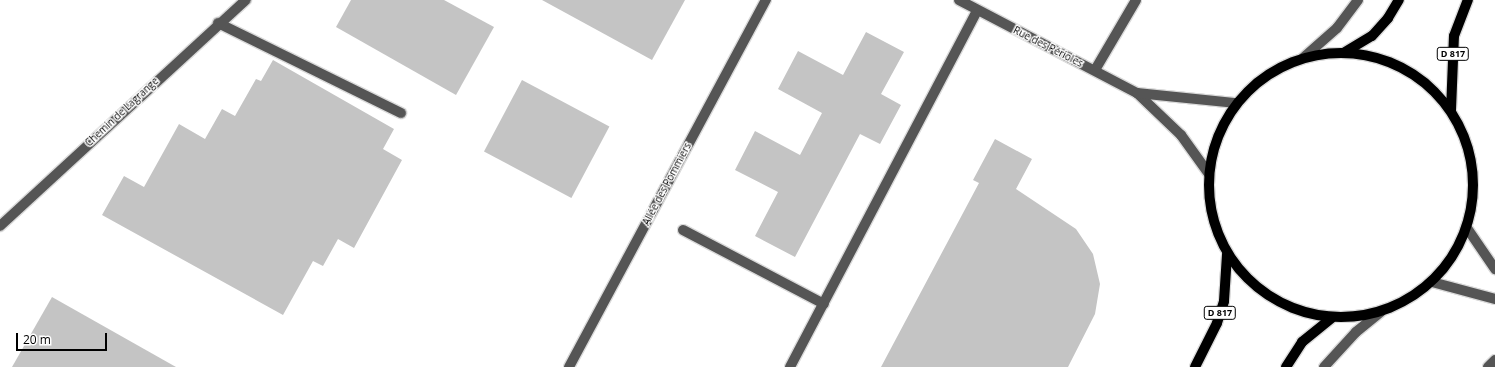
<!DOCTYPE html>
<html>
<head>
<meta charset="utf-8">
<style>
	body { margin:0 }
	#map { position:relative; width:1495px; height:367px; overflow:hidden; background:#fff; font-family:"Open Sans",sans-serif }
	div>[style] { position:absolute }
	.building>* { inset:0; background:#c4c4c4; transform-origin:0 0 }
	.roads { filter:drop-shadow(1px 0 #dbdbdb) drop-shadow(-1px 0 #dbdbdb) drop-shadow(0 1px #dbdbdb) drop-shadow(0 -1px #dbdbdb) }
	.minor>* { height:10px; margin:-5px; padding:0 5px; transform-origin:5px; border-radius:5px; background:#555 }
	.major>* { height:10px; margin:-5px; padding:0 5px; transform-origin:5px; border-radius:5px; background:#000 }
	.major>.ring { margin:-5px; padding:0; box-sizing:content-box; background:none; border:10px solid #000; border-radius:50% }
	span { translate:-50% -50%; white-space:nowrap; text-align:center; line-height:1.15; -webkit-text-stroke:3px #fff; paint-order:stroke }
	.shield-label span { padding:1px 3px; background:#fff; border:1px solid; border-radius:3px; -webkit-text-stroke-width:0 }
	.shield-label { font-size:9px; color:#000; font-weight:700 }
	.street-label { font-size:10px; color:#000 }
	.scale { position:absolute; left:16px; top:333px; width:91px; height:18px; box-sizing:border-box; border:2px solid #000; border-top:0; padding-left:5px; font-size:12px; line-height:14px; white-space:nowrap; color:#000; -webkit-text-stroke:3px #fff; paint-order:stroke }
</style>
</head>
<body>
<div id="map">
	<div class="building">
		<i style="clip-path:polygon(351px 0,444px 0,494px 27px,456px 95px,336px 27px)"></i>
		<i style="clip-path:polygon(542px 0,685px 0,652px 60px)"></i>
		<i style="clip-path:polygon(866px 32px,904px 52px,881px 94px,901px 105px,880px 144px,860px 134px,795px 257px,755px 236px,778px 192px,735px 170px,755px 131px,800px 155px,822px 113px,778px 89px,798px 51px,843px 75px)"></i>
		<i style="clip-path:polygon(273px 60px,394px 129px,383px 149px,402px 160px,354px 248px,338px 239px,323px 266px,313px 261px,283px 315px,102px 215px,124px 176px,144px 187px,179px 124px,205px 139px,222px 109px,235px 116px,256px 79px,261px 81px)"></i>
		<i style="left:522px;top:80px;width:99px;height:81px;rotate:28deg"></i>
		<i style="clip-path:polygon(995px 139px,1032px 159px,1016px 189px,1076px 229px,1093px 254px,1100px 284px,1095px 314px,1068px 367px,881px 367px,979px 183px,973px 180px)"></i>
		<i style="clip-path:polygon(52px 297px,176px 367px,12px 367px)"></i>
	</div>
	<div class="roads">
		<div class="minor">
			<i style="left:959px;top:0;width:201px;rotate:27.6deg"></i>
			<i style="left:1137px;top:93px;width:61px;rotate:43.7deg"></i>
			<i style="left:1181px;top:135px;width:48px;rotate:54.3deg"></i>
			<i style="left:218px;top:23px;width:204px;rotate:26.2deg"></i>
			<i style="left:1303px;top:58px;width:45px;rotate:-41.4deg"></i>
			<i style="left:1337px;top:28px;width:35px;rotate:-53deg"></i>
			<i style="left:1095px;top:70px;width:81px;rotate:-59.6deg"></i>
			<i style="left:1137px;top:93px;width:100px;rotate:5.8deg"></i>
			<i style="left:0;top:226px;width:334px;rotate:-42.6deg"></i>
			<i style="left:1467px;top:228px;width:50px;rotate:55.7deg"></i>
			<i style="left:683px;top:230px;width:159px;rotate:27.7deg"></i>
			<i style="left:1432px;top:282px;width:65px;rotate:15.1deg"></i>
			<i style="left:569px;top:367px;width:417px;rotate:-61.8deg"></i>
			<i style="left:790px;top:367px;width:402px;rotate:-62.3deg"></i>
			<i style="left:1324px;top:367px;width:47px;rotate:-47.6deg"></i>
			<i style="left:1356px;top:332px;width:32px;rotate:-39deg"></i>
			<i style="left:1488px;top:367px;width:10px;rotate:-45deg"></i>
		</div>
		<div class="major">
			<i style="left:1345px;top:52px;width:31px;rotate:-31deg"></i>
			<i style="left:1372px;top:36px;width:24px;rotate:-48deg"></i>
			<i style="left:1388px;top:18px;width:21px;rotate:-59deg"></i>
			<i class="ring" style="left:1209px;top:53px;width:254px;height:254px"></i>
			<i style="left:1451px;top:110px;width:74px;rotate:-87.7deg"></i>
			<i style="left:1454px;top:36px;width:39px;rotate:-69deg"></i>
			<i style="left:1195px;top:367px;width:49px;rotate:-63.4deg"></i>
			<i style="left:1217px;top:323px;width:23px;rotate:-72deg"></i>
			<i style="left:1224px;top:301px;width:47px;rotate:-86.3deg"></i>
			<i style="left:1286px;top:367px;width:30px;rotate:-57deg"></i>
			<i style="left:1302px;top:342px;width:38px;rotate:-39deg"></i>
		</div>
	</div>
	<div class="shield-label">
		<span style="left:1453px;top:54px">D 817</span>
		<span style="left:1220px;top:313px">D 817</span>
	</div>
	<div class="street-label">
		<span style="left:1048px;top:47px;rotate:27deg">Rue des Périoles</span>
		<span style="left:122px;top:112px;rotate:-43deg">Chemin de Lagrange</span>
		<span style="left:667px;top:184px;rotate:-62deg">Allée des Pommiers</span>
	</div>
	<div class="scale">20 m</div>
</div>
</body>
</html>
